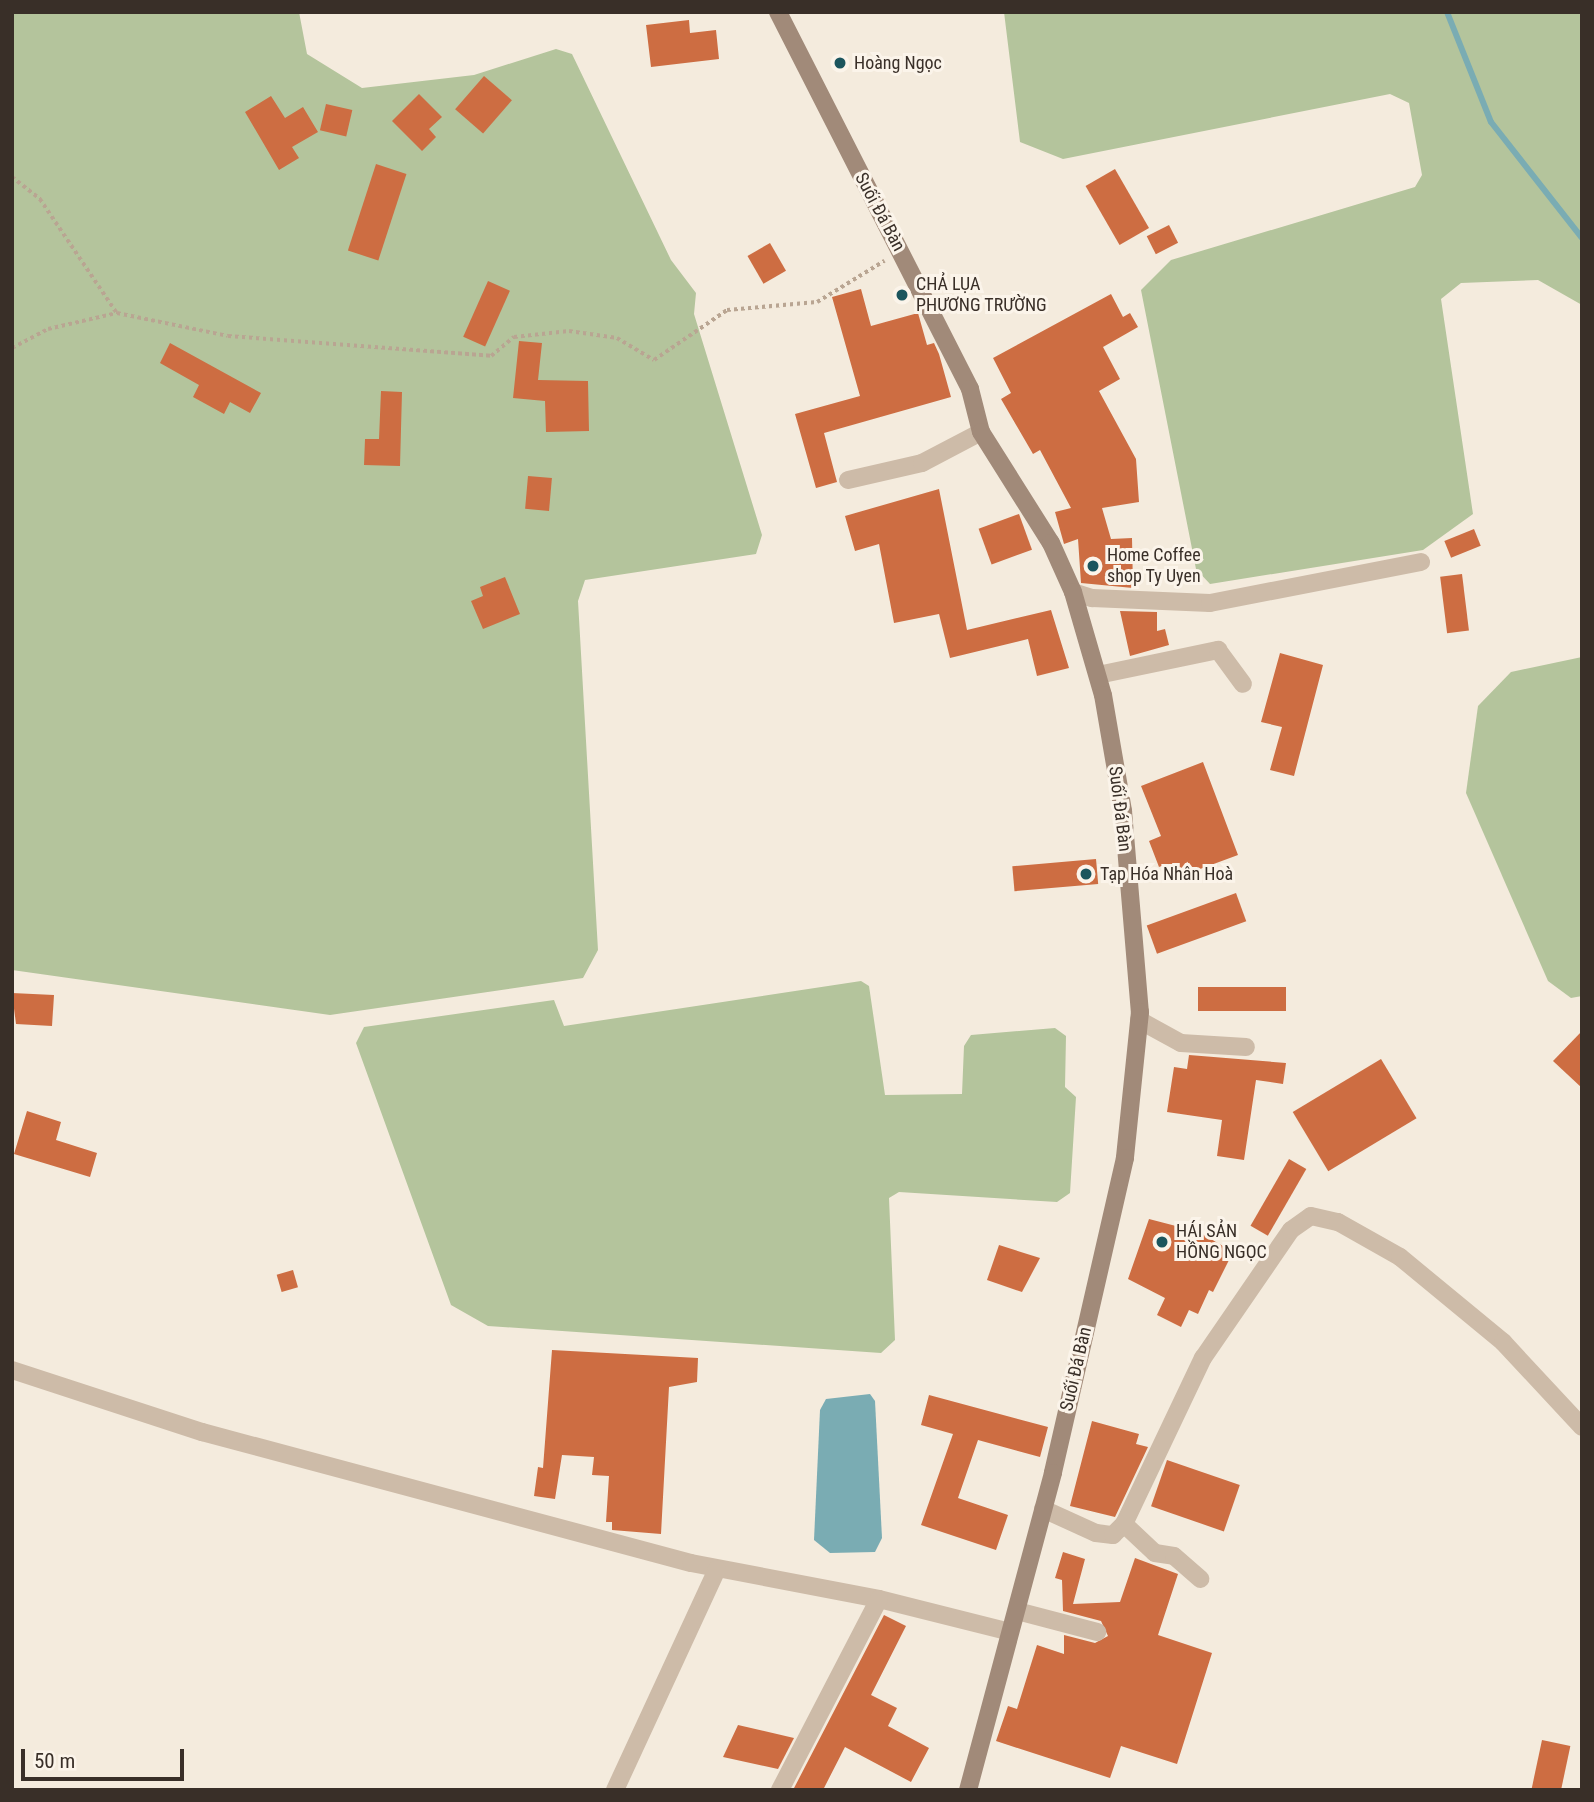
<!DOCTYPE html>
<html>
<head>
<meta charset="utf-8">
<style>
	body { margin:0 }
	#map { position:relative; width:1594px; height:1802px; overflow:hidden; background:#f4ebdd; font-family:"Roboto Condensed",sans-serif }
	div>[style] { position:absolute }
	.green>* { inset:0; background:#b4c49c }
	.water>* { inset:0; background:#7aacb3 }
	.stream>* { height:6px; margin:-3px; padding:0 3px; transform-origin:3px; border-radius:3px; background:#7aacb3 }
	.building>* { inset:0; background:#cd6d42; transform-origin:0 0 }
	.path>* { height:3.5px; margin-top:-1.75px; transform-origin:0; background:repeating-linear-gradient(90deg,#b9a592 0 3.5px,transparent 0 7px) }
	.street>* { height:18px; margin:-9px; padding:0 9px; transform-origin:9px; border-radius:9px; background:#cdbba8 }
	.secondary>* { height:18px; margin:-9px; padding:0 9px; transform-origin:9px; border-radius:9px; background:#a18a79 }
	.dots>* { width:19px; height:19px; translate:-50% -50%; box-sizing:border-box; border:4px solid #fbf4ea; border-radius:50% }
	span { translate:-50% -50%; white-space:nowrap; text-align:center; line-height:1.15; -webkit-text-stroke:6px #fbf4ea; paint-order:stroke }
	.poi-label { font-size:18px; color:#392f28 }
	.left { translate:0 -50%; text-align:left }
	.street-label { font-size:18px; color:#392f28 }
	.frame { position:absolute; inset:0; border:14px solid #392f28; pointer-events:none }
	.scale { position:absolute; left:21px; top:1749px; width:163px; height:32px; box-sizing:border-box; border:4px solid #392f28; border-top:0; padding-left:9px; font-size:21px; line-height:24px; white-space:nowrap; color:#392f28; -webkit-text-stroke:5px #fbf4ea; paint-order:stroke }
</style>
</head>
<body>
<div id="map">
	<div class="green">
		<i style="clip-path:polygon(12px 12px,299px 12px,307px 54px,362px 88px,474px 75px,556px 49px,572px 54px,671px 260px,696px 293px,694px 314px,762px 535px,756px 554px,585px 580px,578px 601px,598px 950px,583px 978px,330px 1015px,12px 970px)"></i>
		<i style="clip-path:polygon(1004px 12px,1582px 12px,1582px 305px,1538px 280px,1461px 283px,1441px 299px,1473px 514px,1423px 550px,1210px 584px,1196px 569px,1141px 290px,1171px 260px,1415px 187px,1422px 175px,1409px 103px,1390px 94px,1063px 159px,1020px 142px)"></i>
		<i style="clip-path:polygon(1582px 657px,1582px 996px,1571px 998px,1548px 981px,1466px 793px,1478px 706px,1511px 672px)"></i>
		<i style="clip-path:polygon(861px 981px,869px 986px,885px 1095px,962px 1094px,964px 1046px,971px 1035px,1055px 1028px,1066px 1036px,1065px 1087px,1076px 1097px,1070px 1193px,1057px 1202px,899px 1192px,889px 1198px,895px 1340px,881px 1353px,488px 1326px,451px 1305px,356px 1043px,364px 1027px,554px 1000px,564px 1026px)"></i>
	</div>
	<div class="water">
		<i style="clip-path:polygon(870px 1394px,875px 1401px,882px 1538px,875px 1552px,830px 1553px,814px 1540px,820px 1410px,826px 1399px)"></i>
	</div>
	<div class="stream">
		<i style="left:1447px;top:12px;width:118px;rotate:68.2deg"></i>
		<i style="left:1491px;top:122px;width:147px;rotate:51.9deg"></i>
	</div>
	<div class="building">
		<i style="clip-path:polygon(689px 20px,690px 33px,716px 30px,719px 59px,651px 67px,646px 25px)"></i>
		<i style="left:484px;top:76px;width:37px;height:44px;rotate:41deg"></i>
		<i style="clip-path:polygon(419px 94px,442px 117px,429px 129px,436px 137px,422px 151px,392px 121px)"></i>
		<i style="clip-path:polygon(271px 96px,285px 118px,303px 107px,318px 132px,292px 147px,299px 158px,279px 170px,245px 112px)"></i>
		<i style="left:326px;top:104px;width:27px;height:27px;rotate:13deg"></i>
		<i style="left:376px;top:164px;width:32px;height:91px;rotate:18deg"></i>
		<i style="left:1115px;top:169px;width:68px;height:34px;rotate:60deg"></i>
		<i style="left:1169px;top:225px;width:20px;height:25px;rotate:63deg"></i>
		<i style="left:770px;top:243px;width:32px;height:26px;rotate:60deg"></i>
		<i style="left:488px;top:281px;width:24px;height:61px;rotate:24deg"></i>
		<i style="clip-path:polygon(861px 289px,871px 326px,918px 313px,927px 345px,934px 343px,939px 354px,951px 397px,824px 433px,837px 482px,816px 488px,795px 414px,860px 396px,832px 297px)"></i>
		<i style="clip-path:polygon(1111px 294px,1123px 317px,1130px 313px,1138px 327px,1103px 347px,1120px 379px,1099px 391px,1136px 459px,1139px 502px,1102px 508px,1111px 539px,1132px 538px,1133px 588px,1081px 583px,1078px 539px,1064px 544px,1055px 512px,1071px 508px,1040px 450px,1033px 454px,1001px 399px,1011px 393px,993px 358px)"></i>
		<i style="clip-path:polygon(519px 341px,542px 343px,538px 380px,588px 381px,589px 431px,546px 432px,545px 401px,513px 398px)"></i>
		<i style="clip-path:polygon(170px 343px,261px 393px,250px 413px,230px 402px,224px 414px,193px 397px,199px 385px,160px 363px)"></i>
		<i style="clip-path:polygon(381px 391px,402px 392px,400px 466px,364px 465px,365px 439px,379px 439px)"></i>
		<i style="left:528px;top:476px;width:24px;height:33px;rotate:5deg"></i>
		<i style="clip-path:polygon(939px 489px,967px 630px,1051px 610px,1069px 668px,1037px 676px,1028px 639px,950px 658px,939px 614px,894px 623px,879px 544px,855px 551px,845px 516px)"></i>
		<i style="left:1019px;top:514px;width:38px;height:43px;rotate:70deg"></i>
		<i style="left:1474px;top:529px;width:18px;height:32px;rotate:68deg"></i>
		<i style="left:1462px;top:574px;width:57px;height:22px;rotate:83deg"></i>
		<i style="clip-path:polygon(505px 577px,520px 614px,483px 629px,471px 601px,483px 596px,480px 587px)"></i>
		<i style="clip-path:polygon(1120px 611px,1157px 612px,1157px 631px,1165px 629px,1169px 645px,1130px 656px)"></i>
		<i style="clip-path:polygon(1280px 653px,1323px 665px,1294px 776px,1270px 770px,1282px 727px,1261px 722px)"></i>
		<i style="clip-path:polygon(1203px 762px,1238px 855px,1173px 879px,1167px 864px,1159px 867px,1149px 841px,1161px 836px,1141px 786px)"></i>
		<i style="left:1096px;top:859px;width:25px;height:84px;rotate:85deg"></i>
		<i style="left:1236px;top:893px;width:30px;height:95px;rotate:70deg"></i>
		<i style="left:1286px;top:987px;width:24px;height:88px;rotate:90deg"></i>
		<i style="clip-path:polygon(12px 993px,54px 995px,52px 1026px,16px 1024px)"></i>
		<i style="clip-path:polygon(1582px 1031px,1582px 1088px,1553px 1061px)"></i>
		<i style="clip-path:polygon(1189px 1055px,1286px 1063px,1283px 1084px,1256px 1080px,1244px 1160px,1217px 1156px,1222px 1120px,1167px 1112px,1174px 1067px,1187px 1069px)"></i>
		<i style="left:1381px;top:1059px;width:69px;height:103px;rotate:59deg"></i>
		<i style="clip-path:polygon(27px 1111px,61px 1122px,56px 1140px,97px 1153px,90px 1177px,14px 1154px)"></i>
		<i style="left:1289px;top:1159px;width:20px;height:77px;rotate:30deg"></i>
		<i style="clip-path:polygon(1149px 1219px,1199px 1232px,1233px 1252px,1213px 1292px,1209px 1290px,1198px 1314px,1189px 1310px,1181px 1327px,1157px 1315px,1165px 1298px,1128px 1279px)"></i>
		<i style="clip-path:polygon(999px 1245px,1040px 1258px,1022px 1292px,987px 1280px)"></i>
		<i style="left:293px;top:1270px;width:18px;height:17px;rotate:74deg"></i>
		<i style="clip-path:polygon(552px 1350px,698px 1358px,697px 1382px,669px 1387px,661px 1534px,612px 1530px,612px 1522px,606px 1522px,609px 1476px,592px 1475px,594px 1457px,562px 1455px,555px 1499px,534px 1496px,538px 1467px,543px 1468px)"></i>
		<i style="clip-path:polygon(929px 1395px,1048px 1427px,1040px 1457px,978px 1440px,958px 1498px,1008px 1515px,996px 1550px,921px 1525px,953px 1434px,921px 1425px)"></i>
		<i style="clip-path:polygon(1092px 1421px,1139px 1434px,1136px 1444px,1148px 1447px,1115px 1517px,1070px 1506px)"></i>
		<i style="left:1167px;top:1460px;width:77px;height:49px;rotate:19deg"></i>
		<i style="clip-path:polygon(1063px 1552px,1085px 1559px,1073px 1604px,1120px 1602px,1135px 1558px,1178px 1574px,1158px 1635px,1212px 1653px,1177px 1764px,1121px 1746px,1110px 1778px,996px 1741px,1008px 1706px,1017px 1709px,1037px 1645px,1064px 1654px,1064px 1635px,1095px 1643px,1108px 1636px,1101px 1621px,1063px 1611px,1062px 1580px,1055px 1578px)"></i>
		<i style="clip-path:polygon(884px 1615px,906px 1626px,871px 1695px,897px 1708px,888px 1726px,929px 1748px,911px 1782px,845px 1747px,823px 1790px,793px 1790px)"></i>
		<i style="clip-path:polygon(738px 1725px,794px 1738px,778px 1769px,723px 1757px)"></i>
		<i style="left:1542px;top:1740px;width:29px;height:51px;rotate:12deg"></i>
	</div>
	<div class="path">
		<i style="left:12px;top:177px;width:36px;rotate:38deg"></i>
		<i style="left:40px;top:199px;width:138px;rotate:56deg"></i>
		<i style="left:12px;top:348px;width:41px;rotate:-27.8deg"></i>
		<i style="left:48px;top:329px;width:71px;rotate:-13.1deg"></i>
		<i style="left:117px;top:313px;width:113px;rotate:11.7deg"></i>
		<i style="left:228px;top:336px;width:264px;rotate:4.3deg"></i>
		<i style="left:491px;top:356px;width:30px;rotate:-40deg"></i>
		<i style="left:514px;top:337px;width:55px;rotate:-6.2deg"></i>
		<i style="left:569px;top:331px;width:49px;rotate:8.3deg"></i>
		<i style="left:617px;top:338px;width:43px;rotate:30.7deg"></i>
		<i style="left:654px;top:360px;width:88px;rotate:-34.4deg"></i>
		<i style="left:727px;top:310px;width:90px;rotate:-5.1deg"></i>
		<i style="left:817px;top:302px;width:79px;rotate:-31.5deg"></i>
	</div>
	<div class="street">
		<i style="left:848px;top:480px;width:76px;rotate:-12.9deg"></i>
		<i style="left:922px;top:463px;width:67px;rotate:-27.7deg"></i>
		<i style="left:1073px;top:592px;width:20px;rotate:18deg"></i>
		<i style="left:1092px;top:598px;width:118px;rotate:2.4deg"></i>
		<i style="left:1210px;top:603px;width:215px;rotate:-11deg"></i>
		<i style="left:1098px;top:675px;width:123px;rotate:-11.8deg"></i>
		<i style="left:1218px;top:650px;width:42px;rotate:53.7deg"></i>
		<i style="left:1139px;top:1020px;width:48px;rotate:28.7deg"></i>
		<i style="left:1181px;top:1043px;width:65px;rotate:3.5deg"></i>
		<i style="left:12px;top:1370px;width:200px;rotate:18.1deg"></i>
		<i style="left:202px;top:1432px;width:506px;rotate:15deg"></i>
		<i style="left:691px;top:1563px;width:191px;rotate:10.8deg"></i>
		<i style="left:879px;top:1599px;width:135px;rotate:14.1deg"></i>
		<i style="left:1043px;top:1509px;width:58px;rotate:24.4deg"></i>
		<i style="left:1096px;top:1533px;width:17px;rotate:7deg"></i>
		<i style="left:1113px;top:1535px;width:16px;rotate:-45deg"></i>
		<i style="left:1124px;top:1524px;width:184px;rotate:-64.6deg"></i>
		<i style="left:1203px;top:1358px;width:155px;rotate:-55.5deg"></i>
		<i style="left:1291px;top:1230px;width:24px;rotate:-35deg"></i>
		<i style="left:1311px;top:1216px;width:28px;rotate:13deg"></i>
		<i style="left:1338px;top:1222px;width:71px;rotate:29.4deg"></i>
		<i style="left:1400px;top:1257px;width:134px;rotate:39.5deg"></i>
		<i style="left:1503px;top:1342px;width:116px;rotate:47.1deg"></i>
		<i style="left:1124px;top:1524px;width:42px;rotate:43.1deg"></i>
		<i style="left:1155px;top:1553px;width:19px;rotate:9deg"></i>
		<i style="left:1174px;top:1556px;width:35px;rotate:41deg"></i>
		<i style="left:1017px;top:1611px;width:83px;rotate:14.7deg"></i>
		<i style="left:615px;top:1790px;width:243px;rotate:-65.2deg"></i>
		<i style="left:780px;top:1790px;width:215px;rotate:-62.6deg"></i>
	</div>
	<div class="secondary">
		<i style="left:778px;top:12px;width:423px;rotate:63deg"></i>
		<i style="left:970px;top:389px;width:44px;rotate:75.7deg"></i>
		<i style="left:981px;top:432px;width:131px;rotate:57.8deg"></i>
		<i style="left:1051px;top:543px;width:54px;rotate:65.8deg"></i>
		<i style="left:1073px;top:592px;width:107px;rotate:73.8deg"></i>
		<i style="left:1103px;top:695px;width:118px;rotate:80.2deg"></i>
		<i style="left:1123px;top:811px;width:202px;rotate:85.2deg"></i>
		<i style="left:1140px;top:1012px;width:147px;rotate:95.9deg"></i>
		<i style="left:1125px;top:1158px;width:323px;rotate:102.9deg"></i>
		<i style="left:1053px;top:1473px;width:328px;rotate:105deg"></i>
	</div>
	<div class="dots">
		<i style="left:840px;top:63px;background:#1b555d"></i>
		<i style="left:902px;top:295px;background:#1b555d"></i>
		<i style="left:1093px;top:566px;background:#1b555d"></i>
		<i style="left:1086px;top:874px;background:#1b555d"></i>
		<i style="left:1162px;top:1242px;background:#1b555d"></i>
	</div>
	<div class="poi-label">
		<span class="left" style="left:854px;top:63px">Hoàng Ngọc</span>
		<span class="left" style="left:916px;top:295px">CHẢ LỤA<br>PHƯƠNG TRƯỜNG</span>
		<span class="left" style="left:1107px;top:566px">Home Coffee<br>shop Ty Uyen</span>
		<span class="left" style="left:1100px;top:874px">Tạp Hóa Nhân Hoà</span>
		<span class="left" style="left:1176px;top:1242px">HÁI SẢN<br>HỒNG NGỌC</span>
	</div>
	<div class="street-label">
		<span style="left:880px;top:212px;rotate:62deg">Suối Đá Bàn</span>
		<span style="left:1120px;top:809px;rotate:83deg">Suối Đá Bàn</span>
		<span style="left:1076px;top:1369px;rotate:-77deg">Suối Đá Bàn</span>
	</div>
	<div class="frame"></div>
	<div class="scale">50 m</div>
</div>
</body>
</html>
